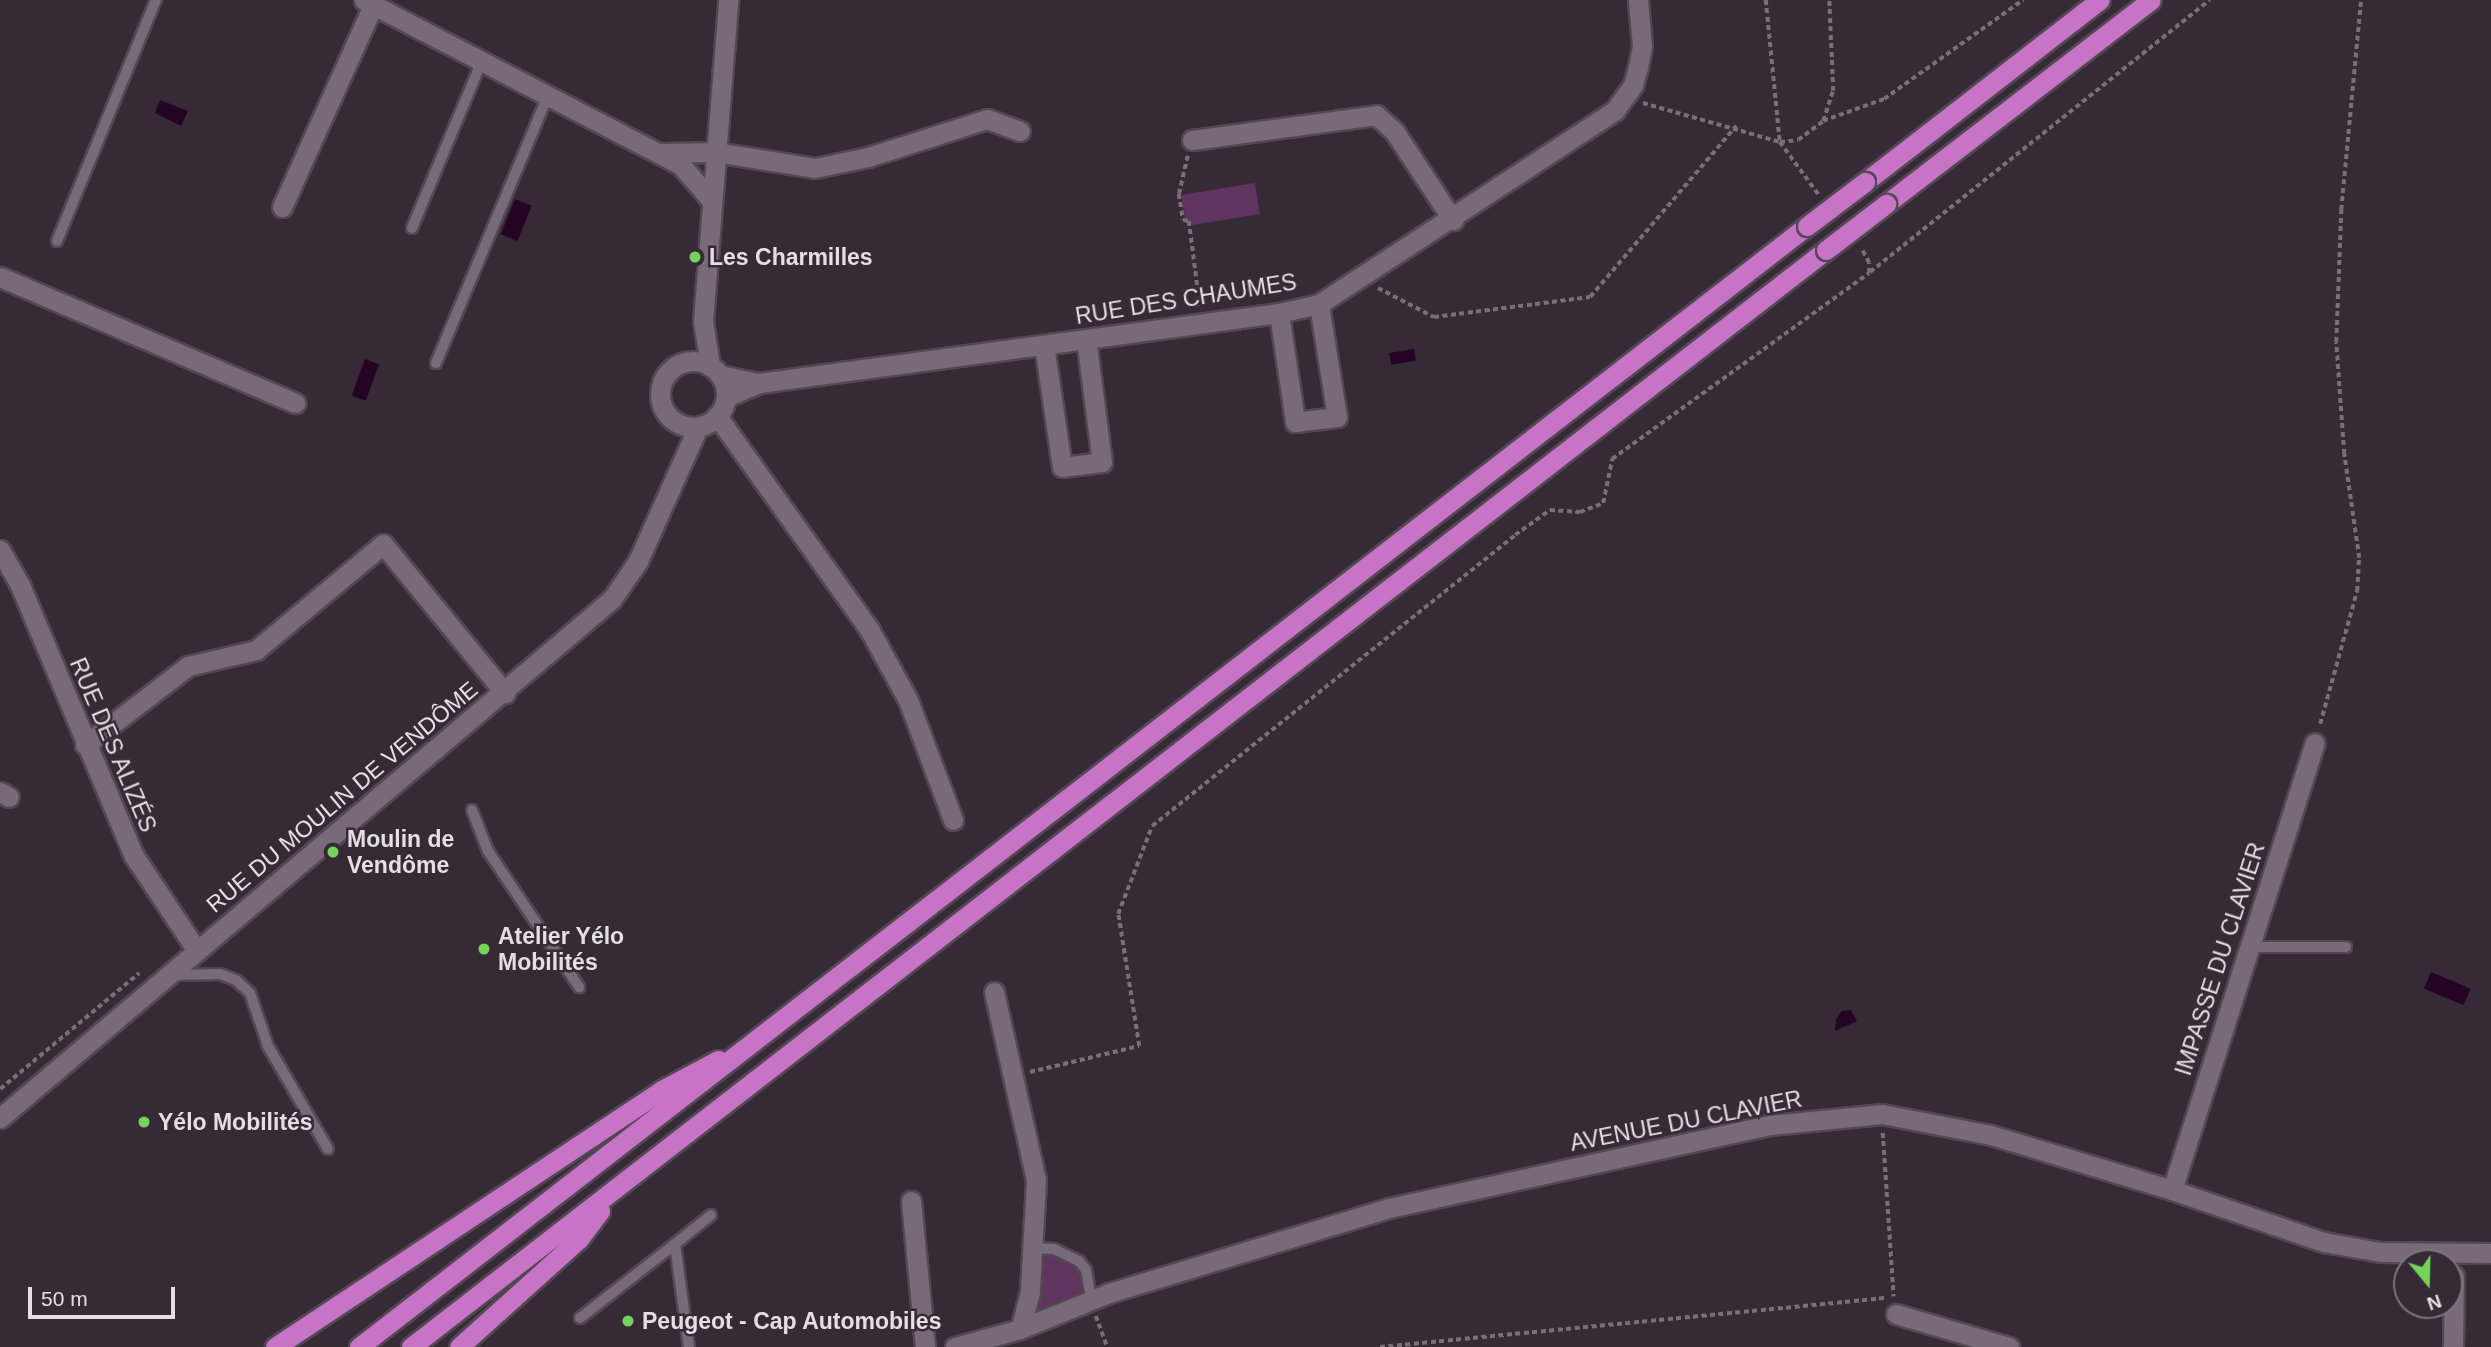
<!DOCTYPE html>
<html>
<head>
<meta charset="utf-8">
<style>
	body { margin:0 }
	#map { position:relative; width:2491px; height:1347px; overflow:hidden; background:#372a37; font-family:Helvetica,sans-serif }
	div>[style] { position:absolute }
	.green>* { inset:0; background:#5f345e }
	.water>* { inset:0; background:#240324; transform-origin:0 0 }
	.path>* { height:3.5px; margin-top:-1.75px; transform-origin:0; background:repeating-linear-gradient(90deg,#7a6e79 0 5px,transparent 0 8.5px) }
	.roads { filter:drop-shadow(2px 0 #524852) drop-shadow(-2px 0 #524852) drop-shadow(0 2px #524852) drop-shadow(0 -2px #524852) }
	.service>* { height:10px; margin:-5px; padding:0 5px; transform-origin:5px; border-radius:5px; background:#786a78 }
	.minor>* { height:19px; margin:-9.5px; padding:0 9.5px; transform-origin:9.5px; border-radius:9.5px; background:#786a78 }
	.tertiary>* { height:19px; margin:-9.5px; padding:0 9.5px; transform-origin:9.5px; border-radius:9.5px; background:#786a78 }
	.tertiary>.ring { margin:-9.5px; padding:0; box-sizing:content-box; background:none; border:19px solid #786a78; border-radius:50% }
	.trunk>* { height:19px; margin:-9.5px; padding:0 9.5px; transform-origin:9.5px; border-radius:9.5px; background:#c874c6 }
	.bridges { filter:drop-shadow(2px 0 #524852) drop-shadow(-2px 0 #524852) drop-shadow(0 2px #524852) drop-shadow(0 -2px #524852) }
	.trunk-bridge>* { height:19px; margin:-9.5px; padding:0 9.5px; transform-origin:9.5px; border-radius:9.5px; background:#c874c6 }
	.dots>* { width:19px; height:19px; translate:-50% -50%; box-sizing:border-box; border:4px solid #372a37; border-radius:50% }
	span { translate:-50% -50%; white-space:nowrap; text-align:center; line-height:1.15; -webkit-text-stroke:5px #372a37; paint-order:stroke }
	.poi-label { font-size:23px; color:#e6dde5; font-weight:700 }
	.left { translate:0 -50%; text-align:left }
	.street-label { font-size:23px; color:#e6dde5 }
	.north { position:absolute; left:2393px; top:1249px; width:70px; height:70px; box-sizing:border-box; background:#372a37; border:2px solid #7d727d; border-radius:50%; rotate:161deg; font-size:19px; font-weight:700; line-height:28px; text-align:center; color:#e6dde5 }
	.north::after { content:''; display:block; margin:auto; width:24px; height:32px; background:#75d25b; clip-path:polygon(50% 0,100% 100%,50% 72%,0 100%) }
	.scale { position:absolute; left:28px; top:1287px; width:147px; height:32px; box-sizing:border-box; border:4px solid #e6dde5; border-top:0; padding-left:9px; font-size:21px; line-height:24px; white-space:nowrap; color:#e6dde5; -webkit-text-stroke:5px #372a37; paint-order:stroke }
</style>
</head>
<body>
<div id="map">
	<div class="green">
		<i style="clip-path:polygon(1255px 183px,1260px 214px,1192px 225px,1185px 218px,1181px 195px)"></i>
		<i style="clip-path:polygon(1033px 1248px,1079px 1261px,1091px 1299px,1020px 1329px)"></i>
	</div>
	<div class="water">
		<i style="clip-path:polygon(160px 100px,188px 111px,181px 126px,155px 113px)"></i>
		<i style="left:515px;top:199px;width:18px;height:38px;rotate:22deg"></i>
		<i style="left:1414px;top:349px;width:12px;height:25px;rotate:81deg"></i>
		<i style="left:365px;top:359px;width:15px;height:39px;rotate:20deg"></i>
		<i style="left:2431px;top:972px;width:43px;height:18px;rotate:23deg"></i>
		<i style="clip-path:polygon(1851px 1010px,1857px 1021px,1835px 1031px,1836px 1019px,1842px 1011px)"></i>
	</div>
	<div class="path">
		<i style="left:1766px;top:0;width:143px;rotate:84.4deg"></i>
		<i style="left:1780px;top:142px;width:18px;rotate:-6deg"></i>
		<i style="left:1798px;top:140px;width:31px;rotate:-37deg"></i>
		<i style="left:1823px;top:121px;width:32px;rotate:-72deg"></i>
		<i style="left:1833px;top:91px;width:91px;rotate:-92.5deg"></i>
		<i style="left:1643px;top:103px;width:142px;rotate:15.9deg"></i>
		<i style="left:1780px;top:142px;width:66px;rotate:53.7deg"></i>
		<i style="left:1823px;top:121px;width:65px;rotate:-19.8deg"></i>
		<i style="left:1884px;top:99px;width:171px;rotate:-35.5deg"></i>
		<i style="left:1188px;top:156px;width:39px;rotate:103deg"></i>
		<i style="left:1179px;top:194px;width:26px;rotate:81deg"></i>
		<i style="left:1183px;top:220px;width:6px;rotate:9deg"></i>
		<i style="left:1189px;top:221px;width:86px;rotate:82.6deg"></i>
		<i style="left:1870px;top:272px;width:435px;rotate:-38.7deg"></i>
		<i style="left:1378px;top:288px;width:63px;rotate:27.4deg"></i>
		<i style="left:1434px;top:317px;width:157px;rotate:-7.3deg"></i>
		<i style="left:1590px;top:297px;width:225px;rotate:-49.5deg"></i>
		<i style="left:2320px;top:724px;width:138px;rotate:-74.5deg"></i>
		<i style="left:2357px;top:591px;width:33px;rotate:-87deg"></i>
		<i style="left:2359px;top:558px;width:105px;rotate:-98.2deg"></i>
		<i style="left:2344px;top:454px;width:112px;rotate:-94.1deg"></i>
		<i style="left:2336px;top:342px;width:132px;rotate:-87.8deg"></i>
		<i style="left:2341px;top:210px;width:211px;rotate:-84.6deg"></i>
		<i style="left:1030px;top:1072px;width:112px;rotate:-13.4deg"></i>
		<i style="left:1139px;top:1046px;width:134px;rotate:-99deg"></i>
		<i style="left:1118px;top:914px;width:94px;rotate:-68.9deg"></i>
		<i style="left:1152px;top:826px;width:465px;rotate:-38.7deg"></i>
		<i style="left:1515px;top:535px;width:43px;rotate:-35.5deg"></i>
		<i style="left:1550px;top:510px;width:30px;rotate:4deg"></i>
		<i style="left:1580px;top:512px;width:25px;rotate:-21deg"></i>
		<i style="left:1603px;top:503px;width:45px;rotate:-78.4deg"></i>
		<i style="left:1612px;top:459px;width:317px;rotate:-35.9deg"></i>
		<i style="left:1869px;top:273px;width:10px;rotate:-90deg"></i>
		<i style="left:1869px;top:263px;width:17px;rotate:-118deg"></i>
		<i style="left:0;top:1089px;width:181px;rotate:-39.8deg"></i>
		<i style="left:1883px;top:1133px;width:164px;rotate:86.2deg"></i>
		<i style="left:1096px;top:1316px;width:33px;rotate:70deg"></i>
		<i style="left:1380px;top:1347px;width:507px;rotate:-5.54deg"></i>
	</div>
	<div class="roads">
		<div class="service">
			<i style="left:412px;top:228px;width:179px;rotate:-67.3deg"></i>
			<i style="left:57px;top:241px;width:261px;rotate:-67.7deg"></i>
			<i style="left:436px;top:363px;width:288px;rotate:-67.3deg"></i>
			<i style="left:472px;top:810px;width:44px;rotate:68.7deg"></i>
			<i style="left:488px;top:851px;width:164px;rotate:56.2deg"></i>
			<i style="left:2250px;top:947px;width:96px"></i>
			<i style="left:172px;top:975px;width:48px;rotate:-1.2deg"></i>
			<i style="left:220px;top:974px;width:17px;rotate:21deg"></i>
			<i style="left:236px;top:980px;width:19px;rotate:43deg"></i>
			<i style="left:250px;top:993px;width:56px;rotate:71.2deg"></i>
			<i style="left:268px;top:1046px;width:119px;rotate:59.8deg"></i>
			<i style="left:675px;top:1244px;width:46px;rotate:-38.9deg"></i>
			<i style="left:1033px;top:1248px;width:21px;rotate:3deg"></i>
			<i style="left:1054px;top:1249px;width:28px;rotate:26deg"></i>
			<i style="left:1079px;top:1261px;width:11px;rotate:52deg"></i>
			<i style="left:1086px;top:1270px;width:29px;rotate:80deg"></i>
			<i style="left:580px;top:1318px;width:120px;rotate:-37.9deg"></i>
			<i style="left:675px;top:1244px;width:104px;rotate:82.3deg"></i>
		</div>
		<div class="minor">
			<i style="left:1192px;top:140px;width:186px;rotate:-7.7deg"></i>
			<i style="left:1376px;top:115px;width:24px;rotate:42deg"></i>
			<i style="left:1394px;top:131px;width:107px;rotate:56.5deg"></i>
			<i style="left:715px;top:152px;width:101px;rotate:9.1deg"></i>
			<i style="left:815px;top:168px;width:54px;rotate:-11.7deg"></i>
			<i style="left:868px;top:157px;width:125px;rotate:-17.7deg"></i>
			<i style="left:987px;top:119px;width:35px;rotate:20deg"></i>
			<i style="left:282px;top:207px;width:222px;rotate:-65.7deg"></i>
			<i style="left:0;top:277px;width:321px;rotate:23.1deg"></i>
			<i style="left:1279px;top:313px;width:110px;rotate:81.6deg"></i>
			<i style="left:1295px;top:422px;width:42px;rotate:-6.8deg"></i>
			<i style="left:1337px;top:417px;width:114px;rotate:-99.1deg"></i>
			<i style="left:1044px;top:345px;width:123px;rotate:81.6deg"></i>
			<i style="left:1062px;top:467px;width:40px;rotate:-7.1deg"></i>
			<i style="left:1102px;top:462px;width:124px;rotate:-97.4deg"></i>
			<i style="left:720px;top:375px;width:40px;rotate:12deg"></i>
			<i style="left:726px;top:397px;width:36px;rotate:-23deg"></i>
			<i style="left:759px;top:383px;width:525px;rotate:-7.67deg"></i>
			<i style="left:1279px;top:313px;width:41px;rotate:-12.7deg"></i>
			<i style="left:1319px;top:304px;width:354px;rotate:-33.2deg"></i>
			<i style="left:1615px;top:110px;width:31px;rotate:-54deg"></i>
			<i style="left:1633px;top:85px;width:19px;rotate:-74deg"></i>
			<i style="left:1638px;top:67px;width:21px;rotate:-79deg"></i>
			<i style="left:1642px;top:46px;width:46px;rotate:-95deg"></i>
			<i style="left:717px;top:416px;width:262px;rotate:54.5deg"></i>
			<i style="left:869px;top:629px;width:81px;rotate:61.2deg"></i>
			<i style="left:908px;top:700px;width:128px;rotate:69.4deg"></i>
			<i style="left:0;top:550px;width:40px;rotate:60.3deg"></i>
			<i style="left:20px;top:585px;width:294px;rotate:67.2deg"></i>
			<i style="left:134px;top:856px;width:114px;rotate:56.4deg"></i>
			<i style="left:85px;top:745px;width:130px;rotate:-37.5deg"></i>
			<i style="left:188px;top:666px;width:70px;rotate:-13.2deg"></i>
			<i style="left:256px;top:650px;width:165px;rotate:-39.8deg"></i>
			<i style="left:383px;top:544px;width:193px;rotate:50.7deg"></i>
			<i style="left:0;top:792px;width:10px;rotate:29deg"></i>
			<i style="left:994px;top:992px;width:193px;rotate:77.4deg"></i>
			<i style="left:1036px;top:1180px;width:112px;rotate:93.1deg"></i>
			<i style="left:1030px;top:1292px;width:38px;rotate:105deg"></i>
			<i style="left:2172px;top:1190px;width:469px;rotate:-72.3deg"></i>
			<i style="left:911px;top:1201px;width:147px;rotate:84.5deg"></i>
			<i style="left:1896px;top:1314px;width:118px;rotate:16.3deg"></i>
			<i style="left:2453px;top:1347px;width:71px;rotate:-89.2deg"></i>
		</div>
		<div class="tertiary">
			<i style="left:364px;top:0;width:357px;rotate:27.5deg"></i>
			<i style="left:681px;top:165px;width:46px;rotate:49.4deg"></i>
			<i style="left:663px;top:153px;width:52px;rotate:-1.1deg"></i>
			<i class="ring" style="left:660px;top:361px;width:47px;height:47px"></i>
			<i style="left:710px;top:366px;width:46px;rotate:-98.8deg"></i>
			<i style="left:703px;top:321px;width:322px;rotate:-85.5deg"></i>
			<i style="left:0;top:1118px;width:802px;rotate:-40.3deg"></i>
			<i style="left:612px;top:599px;width:46px;rotate:-55.6deg"></i>
			<i style="left:638px;top:561px;width:147px;rotate:-65.9deg"></i>
			<i style="left:955px;top:1347px;width:67px;rotate:-15.5deg"></i>
			<i style="left:1020px;top:1329px;width:96px;rotate:-22deg"></i>
			<i style="left:1109px;top:1293px;width:293px;rotate:-16.9deg"></i>
			<i style="left:1389px;top:1208px;width:390px;rotate:-12.3deg"></i>
			<i style="left:1770px;top:1125px;width:113px;rotate:-5.6deg"></i>
			<i style="left:1882px;top:1114px;width:111px;rotate:10.9deg"></i>
			<i style="left:1991px;top:1135px;width:189px;rotate:16.9deg"></i>
			<i style="left:2172px;top:1190px;width:161px;rotate:18.9deg"></i>
			<i style="left:2324px;top:1242px;width:57px;rotate:10.1deg"></i>
			<i style="left:2380px;top:1252px;width:111px;rotate:0.5deg"></i>
		</div>
		<div class="trunk">
			<i style="left:1865px;top:182px;width:297px;rotate:-37.8deg"></i>
			<i style="left:1886px;top:204px;width:334px;rotate:-37.6deg"></i>
			<i style="left:275px;top:1347px;width:462px;rotate:-33.6deg"></i>
			<i style="left:660px;top:1091px;width:66px;rotate:-28.1deg"></i>
			<i style="left:359px;top:1347px;width:1831px;rotate:-37.75deg"></i>
			<i style="left:411px;top:1347px;width:1790px;rotate:-37.79deg"></i>
			<i style="left:459px;top:1347px;width:161px;rotate:-42deg"></i>
			<i style="left:579px;top:1239px;width:35px;rotate:-53deg"></i>
		</div>
	</div>
	<div class="bridges">
		<div class="trunk-bridge">
			<i style="left:1807px;top:226px;width:73px;rotate:-37.2deg"></i>
			<i style="left:1826px;top:250px;width:76px;rotate:-37.5deg"></i>
		</div>
	</div>
	<div class="dots">
		<i style="left:695px;top:257px;background:#75d25b"></i>
		<i style="left:333px;top:852px;background:#75d25b"></i>
		<i style="left:484px;top:949px;background:#75d25b"></i>
		<i style="left:144px;top:1122px;background:#75d25b"></i>
		<i style="left:628px;top:1321px;background:#75d25b"></i>
	</div>
	<div class="poi-label">
		<span class="left" style="left:709px;top:257px">Les Charmilles</span>
		<span class="left" style="left:347px;top:852px">Moulin de<br>Vendôme</span>
		<span class="left" style="left:498px;top:949px">Atelier Yélo<br>Mobilités</span>
		<span class="left" style="left:158px;top:1122px">Yélo Mobilités</span>
		<span class="left" style="left:642px;top:1321px">Peugeot - Cap Automobiles</span>
	</div>
	<div class="street-label">
		<span style="left:1186px;top:299px;rotate:-9deg">RUE DES CHAUMES</span>
		<span style="left:113px;top:745px;rotate:67deg">RUE DES ALIZÉS</span>
		<span style="left:342px;top:797px;rotate:-40deg">RUE DU MOULIN DE VENDÔME</span>
		<span style="left:2220px;top:959px;rotate:-72deg">IMPASSE DU CLAVIER</span>
		<span style="left:1686px;top:1121px;rotate:-11deg">AVENUE DU CLAVIER</span>
	</div>
	<div class="north">N</div>
	<div class="scale">50 m</div>
</div>
</body>
</html>
